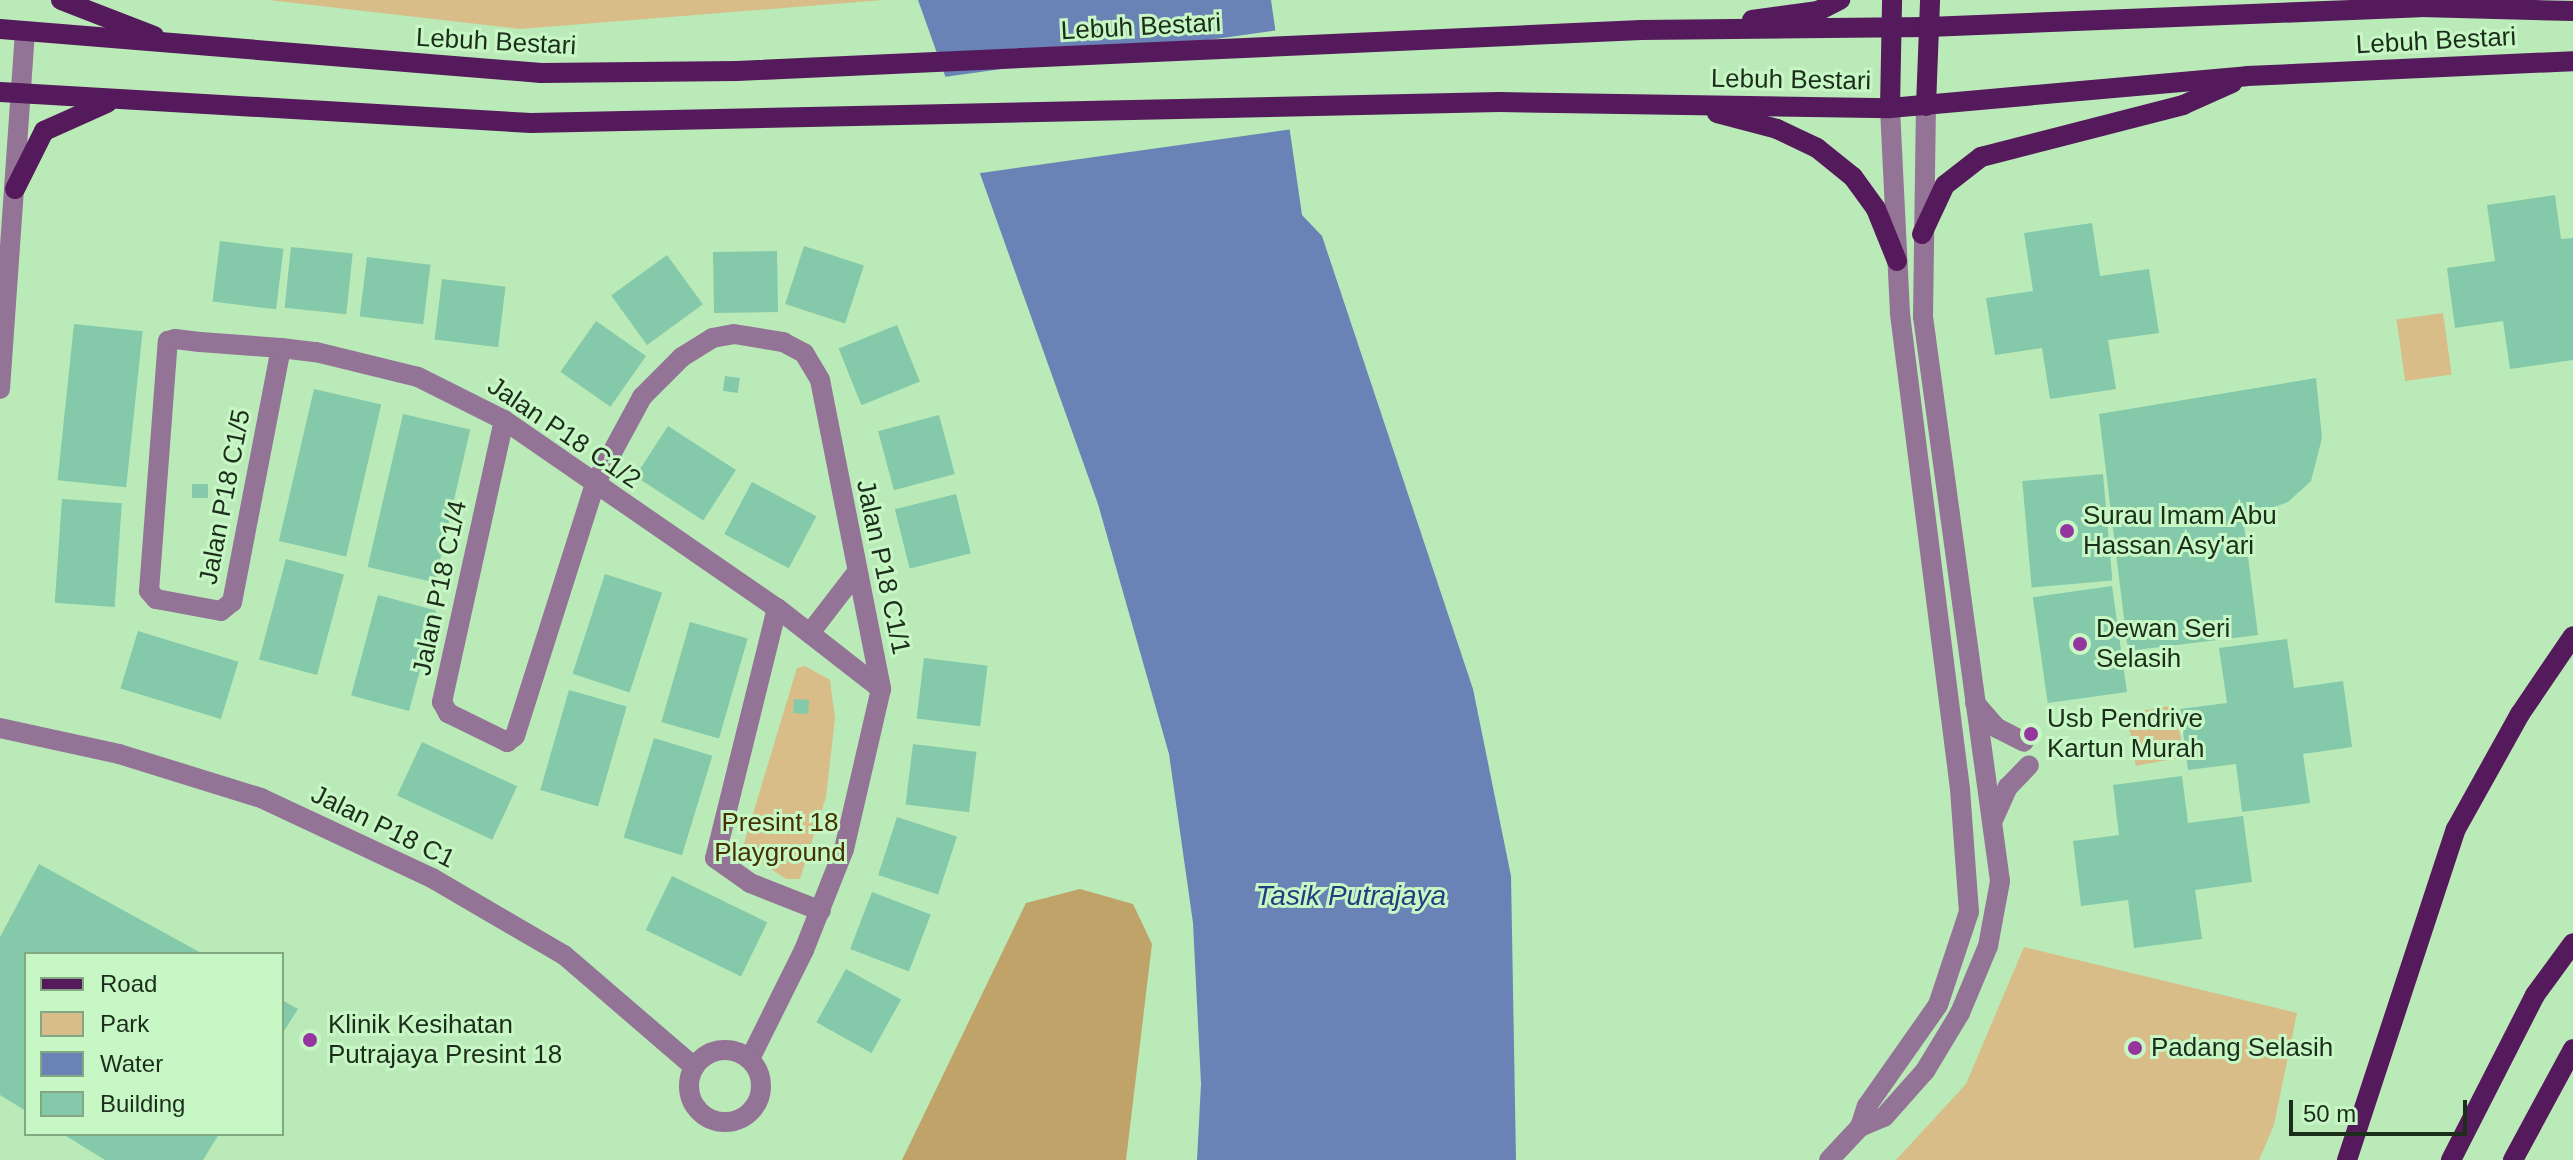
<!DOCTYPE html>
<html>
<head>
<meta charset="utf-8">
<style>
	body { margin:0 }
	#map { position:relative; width:2573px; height:1160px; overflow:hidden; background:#baeab8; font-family:Arial,sans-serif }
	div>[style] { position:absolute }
	.green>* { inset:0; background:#d8bd88; transform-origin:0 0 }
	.forest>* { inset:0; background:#c0a369 }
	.water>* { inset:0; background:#6a83b6 }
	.pier>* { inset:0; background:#baeab8; transform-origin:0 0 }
	.building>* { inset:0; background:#84c9a9; transform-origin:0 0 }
	.minor>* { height:20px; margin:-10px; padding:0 10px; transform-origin:10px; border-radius:10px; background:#937396 }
	.minor>.ring { margin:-10px; padding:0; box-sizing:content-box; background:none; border:20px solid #937396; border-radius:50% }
	.major>* { height:20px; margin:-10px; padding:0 10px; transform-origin:10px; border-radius:10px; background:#551a5b }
	.dots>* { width:22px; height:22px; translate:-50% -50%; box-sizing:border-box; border:4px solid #c7f7c5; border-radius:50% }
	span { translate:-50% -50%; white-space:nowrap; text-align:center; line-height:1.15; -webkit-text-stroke:6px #c7f7c5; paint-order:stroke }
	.street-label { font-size:26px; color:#1c2e1b }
	.poi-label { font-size:26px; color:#1c2e1b }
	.left { translate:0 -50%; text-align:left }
	.park-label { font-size:26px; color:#453100 }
	.water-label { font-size:28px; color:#223e7e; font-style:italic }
	.legend { position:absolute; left:24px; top:952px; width:260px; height:184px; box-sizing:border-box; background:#c7f7c5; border:2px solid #83a781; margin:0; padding:10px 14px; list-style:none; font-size:24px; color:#1c2e1b }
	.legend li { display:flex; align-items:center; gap:16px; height:40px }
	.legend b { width:40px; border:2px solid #83a781 }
	.scale { position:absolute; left:2289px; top:1100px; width:178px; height:36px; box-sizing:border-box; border:4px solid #1c2e1b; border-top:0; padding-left:10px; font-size:24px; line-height:28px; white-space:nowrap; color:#1c2e1b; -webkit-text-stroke:6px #c7f7c5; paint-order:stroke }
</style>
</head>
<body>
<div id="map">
	<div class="green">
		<i style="clip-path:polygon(268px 0,883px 0,520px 29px)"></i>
		<i style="left:2443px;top:313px;width:62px;height:47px;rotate:82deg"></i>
		<i style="clip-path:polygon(805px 666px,830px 680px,835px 718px,826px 797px,800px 879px,786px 879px,742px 850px,797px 668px)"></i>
		<i style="left:2175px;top:705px;width:53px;height:49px;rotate:80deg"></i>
		<i style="clip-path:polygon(2024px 947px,2297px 1013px,2274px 1125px,2259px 1160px,1896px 1160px,1966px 1084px)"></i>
	</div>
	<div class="forest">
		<i style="clip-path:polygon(1080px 889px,1133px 904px,1152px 944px,1126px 1160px,902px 1160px,1026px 903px)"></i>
	</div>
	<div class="water">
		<i style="clip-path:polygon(918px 0,1271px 0,1302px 215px,1322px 236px,1473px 689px,1511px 876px,1516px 1160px,1197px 1160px,1201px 1084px,1193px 923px,1169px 754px,1098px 504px)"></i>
	</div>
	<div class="pier">
		<i style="left:1279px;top:30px;width:100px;height:351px;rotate:82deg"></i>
	</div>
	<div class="building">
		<i style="clip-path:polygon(2555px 195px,2561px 239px,2573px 238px,2573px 360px,2510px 369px,2503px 321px,2455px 328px,2447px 268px,2495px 261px,2487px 205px)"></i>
		<i style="clip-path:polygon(2092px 223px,2100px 276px,2149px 269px,2159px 333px,2108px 340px,2116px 389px,2050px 399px,2042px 348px,1995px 355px,1986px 298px,2033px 291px,2024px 233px)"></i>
		<i style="left:220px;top:241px;width:64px;height:61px;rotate:7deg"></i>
		<i style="left:804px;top:246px;width:63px;height:61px;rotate:18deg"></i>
		<i style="left:291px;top:247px;width:62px;height:61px;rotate:6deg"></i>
		<i style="left:777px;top:251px;width:61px;height:64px;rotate:89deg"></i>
		<i style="left:667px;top:255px;width:61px;height:69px;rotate:54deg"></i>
		<i style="left:367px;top:257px;width:64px;height:60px;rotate:7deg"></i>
		<i style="left:442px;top:279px;width:64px;height:61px;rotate:7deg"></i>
		<i style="left:596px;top:321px;width:61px;height:62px;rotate:35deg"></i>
		<i style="left:74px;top:324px;width:69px;height:157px;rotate:6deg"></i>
		<i style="left:897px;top:325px;width:61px;height:63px;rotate:68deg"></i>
		<i style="left:725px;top:376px;width:15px;height:15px;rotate:8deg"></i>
		<i style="clip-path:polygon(2316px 378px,2322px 438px,2311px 481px,2288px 502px,2243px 518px,2258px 635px,2128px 651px,2099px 414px)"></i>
		<i style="left:314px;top:389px;width:69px;height:156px;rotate:13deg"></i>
		<i style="left:403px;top:414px;width:69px;height:157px;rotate:13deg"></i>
		<i style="left:939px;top:415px;width:61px;height:63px;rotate:75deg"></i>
		<i style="left:668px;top:426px;width:81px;height:60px;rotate:33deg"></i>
		<i style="left:2103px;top:474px;width:107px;height:81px;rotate:85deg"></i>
		<i style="left:752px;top:482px;width:73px;height:59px;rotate:28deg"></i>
		<i style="left:192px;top:484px;width:16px;height:14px"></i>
		<i style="left:956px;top:494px;width:61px;height:63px;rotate:76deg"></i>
		<i style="left:62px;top:499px;width:60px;height:104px;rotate:4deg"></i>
		<i style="left:286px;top:559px;width:60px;height:104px;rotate:15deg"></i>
		<i style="left:605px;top:574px;width:60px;height:105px;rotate:18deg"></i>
		<i style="left:2112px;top:586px;width:107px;height:80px;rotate:82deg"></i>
		<i style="left:378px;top:595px;width:60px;height:104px;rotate:15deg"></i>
		<i style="left:690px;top:622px;width:60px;height:104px;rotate:16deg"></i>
		<i style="left:138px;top:631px;width:105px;height:60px;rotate:17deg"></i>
		<i style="clip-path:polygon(2287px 639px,2294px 688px,2343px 681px,2352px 747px,2303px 754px,2310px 803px,2242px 812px,2236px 764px,2188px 770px,2180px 709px,2227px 703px,2219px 648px)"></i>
		<i style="left:924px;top:658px;width:64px;height:61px;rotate:7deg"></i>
		<i style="left:569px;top:690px;width:60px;height:104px;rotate:16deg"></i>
		<i style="left:794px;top:699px;width:15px;height:14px;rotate:4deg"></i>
		<i style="left:654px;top:738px;width:61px;height:104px;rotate:17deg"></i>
		<i style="left:422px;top:742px;width:105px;height:59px;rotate:25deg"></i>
		<i style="left:913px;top:744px;width:64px;height:61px;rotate:7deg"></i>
		<i style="clip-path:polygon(2182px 776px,2188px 823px,2243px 816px,2252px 882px,2195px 890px,2202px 939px,2134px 948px,2128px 900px,2081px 906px,2073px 841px,2119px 835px,2113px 785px)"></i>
		<i style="left:897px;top:817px;width:63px;height:61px;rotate:18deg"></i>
		<i style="clip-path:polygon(39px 864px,203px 954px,26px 954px,26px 1111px,0 1095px,0 937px)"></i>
		<i style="left:672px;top:876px;width:106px;height:60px;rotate:26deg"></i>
		<i style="left:872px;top:892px;width:63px;height:61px;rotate:21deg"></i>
		<i style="left:846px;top:969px;width:63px;height:61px;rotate:29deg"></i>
		<i style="clip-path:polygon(282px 1000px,298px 1009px,282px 1034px)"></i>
		<i style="clip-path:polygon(63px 1134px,219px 1134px,203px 1160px,105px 1160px)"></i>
	</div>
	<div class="minor">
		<i style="left:281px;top:348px;width:259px;rotate:100.9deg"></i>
		<i style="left:232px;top:602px;width:14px;rotate:141deg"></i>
		<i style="left:221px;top:611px;width:66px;rotate:-169.5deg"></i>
		<i style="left:156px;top:599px;width:11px;rotate:-131deg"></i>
		<i style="left:149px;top:591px;width:251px;rotate:-85.7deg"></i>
		<i style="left:168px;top:341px;width:7px;rotate:-16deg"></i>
		<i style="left:175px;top:339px;width:25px;rotate:7deg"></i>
		<i style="left:200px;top:342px;width:81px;rotate:4.2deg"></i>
		<i style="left:281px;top:348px;width:35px;rotate:7deg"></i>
		<i style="left:316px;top:352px;width:105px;rotate:13.8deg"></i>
		<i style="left:418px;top:377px;width:96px;rotate:26.6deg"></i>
		<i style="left:504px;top:420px;width:331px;rotate:34.6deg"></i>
		<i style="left:777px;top:608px;width:132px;rotate:37.9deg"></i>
		<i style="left:0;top:389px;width:358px;rotate:-86deg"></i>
		<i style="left:504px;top:420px;width:289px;rotate:102.4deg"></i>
		<i style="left:442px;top:702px;width:13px;rotate:61deg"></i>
		<i style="left:448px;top:713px;width:66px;rotate:26.2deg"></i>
		<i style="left:507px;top:742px;width:10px;rotate:-37deg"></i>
		<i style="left:515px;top:736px;width:264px;rotate:-72.4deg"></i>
		<i style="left:595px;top:484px;width:99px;rotate:-61.6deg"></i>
		<i style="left:642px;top:397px;width:57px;rotate:-45deg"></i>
		<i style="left:682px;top:357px;width:36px;rotate:-32deg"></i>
		<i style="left:712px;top:338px;width:22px;rotate:-10deg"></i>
		<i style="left:734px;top:334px;width:50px;rotate:9.3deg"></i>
		<i style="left:783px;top:342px;width:24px;rotate:28deg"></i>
		<i style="left:804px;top:353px;width:31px;rotate:59deg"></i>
		<i style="left:820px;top:380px;width:315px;rotate:78.8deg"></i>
		<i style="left:881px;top:689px;width:164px;rotate:103deg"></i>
		<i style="left:844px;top:849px;width:109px;rotate:111.6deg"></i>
		<i style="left:804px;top:950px;width:122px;rotate:116.4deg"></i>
		<i style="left:777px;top:608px;width:258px;rotate:103.9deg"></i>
		<i style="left:715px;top:858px;width:43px;rotate:35.5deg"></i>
		<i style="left:750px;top:883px;width:76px;rotate:21.5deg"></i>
		<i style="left:810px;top:633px;width:77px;rotate:-52.4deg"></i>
		<i style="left:1975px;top:703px;width:33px;rotate:49deg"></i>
		<i style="left:1997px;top:728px;width:30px;rotate:27deg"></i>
		<i style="left:0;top:728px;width:122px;rotate:12.3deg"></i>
		<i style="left:119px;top:754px;width:149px;rotate:17.2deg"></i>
		<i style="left:261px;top:798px;width:189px;rotate:25.1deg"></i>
		<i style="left:432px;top:878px;width:153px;rotate:30.3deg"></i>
		<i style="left:564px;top:955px;width:172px;rotate:40.7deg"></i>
		<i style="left:1994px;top:818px;width:34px;rotate:-66deg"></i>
		<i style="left:2008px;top:787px;width:30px;rotate:-46deg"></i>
		<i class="ring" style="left:689px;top:1050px;width:52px;height:52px"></i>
		<i style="left:1860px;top:1127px;width:26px;rotate:-23deg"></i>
		<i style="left:1884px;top:1117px;width:62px;rotate:-48.3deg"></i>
		<i style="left:1925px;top:1071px;width:68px;rotate:-58.9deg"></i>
		<i style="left:1960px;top:1013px;width:73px;rotate:-67.3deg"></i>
		<i style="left:1988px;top:946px;width:66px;rotate:-79.5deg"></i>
		<i style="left:2000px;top:881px;width:569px;rotate:-97.77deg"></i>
		<i style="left:1923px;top:317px;width:211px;rotate:-89.2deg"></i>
		<i style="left:1829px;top:1160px;width:45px;rotate:-46.8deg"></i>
		<i style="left:1860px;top:1127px;width:22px;rotate:-72deg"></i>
		<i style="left:1867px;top:1106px;width:123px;rotate:-54.9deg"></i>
		<i style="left:1938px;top:1005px;width:98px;rotate:-71.6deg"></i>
		<i style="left:1969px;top:912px;width:123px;rotate:-94.2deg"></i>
		<i style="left:1960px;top:789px;width:480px;rotate:-97.2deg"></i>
		<i style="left:1900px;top:313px;width:205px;rotate:-92.8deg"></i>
	</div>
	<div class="major">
		<i style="left:61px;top:0;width:100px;rotate:21.2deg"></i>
		<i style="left:1752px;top:20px;width:67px;rotate:-7.8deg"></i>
		<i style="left:1818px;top:11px;width:25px;rotate:-27deg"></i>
		<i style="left:0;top:29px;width:543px;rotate:4.65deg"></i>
		<i style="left:541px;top:73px;width:196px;rotate:-0.6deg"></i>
		<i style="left:737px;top:71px;width:905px;rotate:-2.6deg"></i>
		<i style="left:1641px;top:30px;width:287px;rotate:-0.6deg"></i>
		<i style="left:1928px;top:27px;width:492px;rotate:-2.3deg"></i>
		<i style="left:2420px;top:7px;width:153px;rotate:1.5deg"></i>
		<i style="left:0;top:92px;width:532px;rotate:3.34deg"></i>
		<i style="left:531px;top:123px;width:968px;rotate:-1.24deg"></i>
		<i style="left:1499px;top:102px;width:391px;rotate:0.9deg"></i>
		<i style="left:1890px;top:108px;width:358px;rotate:-5.1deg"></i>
		<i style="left:2247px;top:76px;width:326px;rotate:-2.6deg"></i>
		<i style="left:1926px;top:106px;width:106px;rotate:-87.8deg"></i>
		<i style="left:1890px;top:108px;width:108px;rotate:-88.9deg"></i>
		<i style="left:1717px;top:113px;width:62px;rotate:14.9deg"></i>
		<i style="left:1777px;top:129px;width:44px;rotate:25.4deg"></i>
		<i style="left:1817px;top:148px;width:46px;rotate:38.9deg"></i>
		<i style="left:1853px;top:177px;width:39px;rotate:54deg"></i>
		<i style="left:1876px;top:209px;width:56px;rotate:68deg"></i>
		<i style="left:15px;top:189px;width:65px;rotate:-63.4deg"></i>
		<i style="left:44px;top:131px;width:69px;rotate:-24deg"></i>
		<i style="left:1922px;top:234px;width:54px;rotate:-64.9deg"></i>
		<i style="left:1945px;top:185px;width:46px;rotate:-37.9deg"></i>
		<i style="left:1981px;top:157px;width:209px;rotate:-14.4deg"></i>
		<i style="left:2183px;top:105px;width:54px;rotate:-24.2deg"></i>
		<i style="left:2347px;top:1160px;width:348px;rotate:-71.8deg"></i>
		<i style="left:2456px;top:829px;width:132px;rotate:-60.9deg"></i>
		<i style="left:2520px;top:714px;width:94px;rotate:-55.8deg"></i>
		<i style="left:2451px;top:1160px;width:185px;rotate:-63deg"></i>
		<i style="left:2535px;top:995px;width:64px;rotate:-53.8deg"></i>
		<i style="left:2513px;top:1160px;width:126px;rotate:-61.6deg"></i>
	</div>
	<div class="dots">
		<i style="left:2067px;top:531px;background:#95369f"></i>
		<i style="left:2080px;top:644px;background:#95369f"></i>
		<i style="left:2031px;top:734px;background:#95369f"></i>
		<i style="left:310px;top:1040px;background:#95369f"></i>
		<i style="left:2135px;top:1048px;background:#95369f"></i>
	</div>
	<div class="street-label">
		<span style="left:1141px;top:27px;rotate:-3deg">Lebuh Bestari</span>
		<span style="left:2436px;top:41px;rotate:-3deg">Lebuh Bestari</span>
		<span style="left:496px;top:42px;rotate:3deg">Lebuh Bestari</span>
		<span style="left:1791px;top:80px;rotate:1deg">Lebuh Bestari</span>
		<span style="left:564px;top:433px;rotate:34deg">Jalan P18 C1/2</span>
		<span style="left:225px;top:497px;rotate:-79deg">Jalan P18 C1/5</span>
		<span style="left:883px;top:567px;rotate:78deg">Jalan P18 C1/1</span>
		<span style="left:440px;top:588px;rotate:-78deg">Jalan P18 C1/4</span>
		<span style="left:383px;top:827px;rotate:26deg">Jalan P18 C1</span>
	</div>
	<div class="poi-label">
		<span class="left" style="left:2083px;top:531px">Surau Imam Abu<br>Hassan Asy'ari</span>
		<span class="left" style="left:2096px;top:644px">Dewan Seri<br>Selasih</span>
		<span class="left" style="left:2047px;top:734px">Usb Pendrive<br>Kartun Murah</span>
		<span class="left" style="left:328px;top:1040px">Klinik Kesihatan<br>Putrajaya Presint 18</span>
		<span class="left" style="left:2151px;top:1048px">Padang Selasih</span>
	</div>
	<div class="park-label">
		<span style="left:780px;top:838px">Presint 18<br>Playground</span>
	</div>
	<div class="water-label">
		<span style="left:1351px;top:896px">Tasik Putrajaya</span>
	</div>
	<ul class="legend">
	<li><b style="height:10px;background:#551a5b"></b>Road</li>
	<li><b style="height:22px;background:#d8bd88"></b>Park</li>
	<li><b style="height:22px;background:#6a83b6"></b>Water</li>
	<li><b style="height:22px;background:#84c9a9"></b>Building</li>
	</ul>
	<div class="scale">50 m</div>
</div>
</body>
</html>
